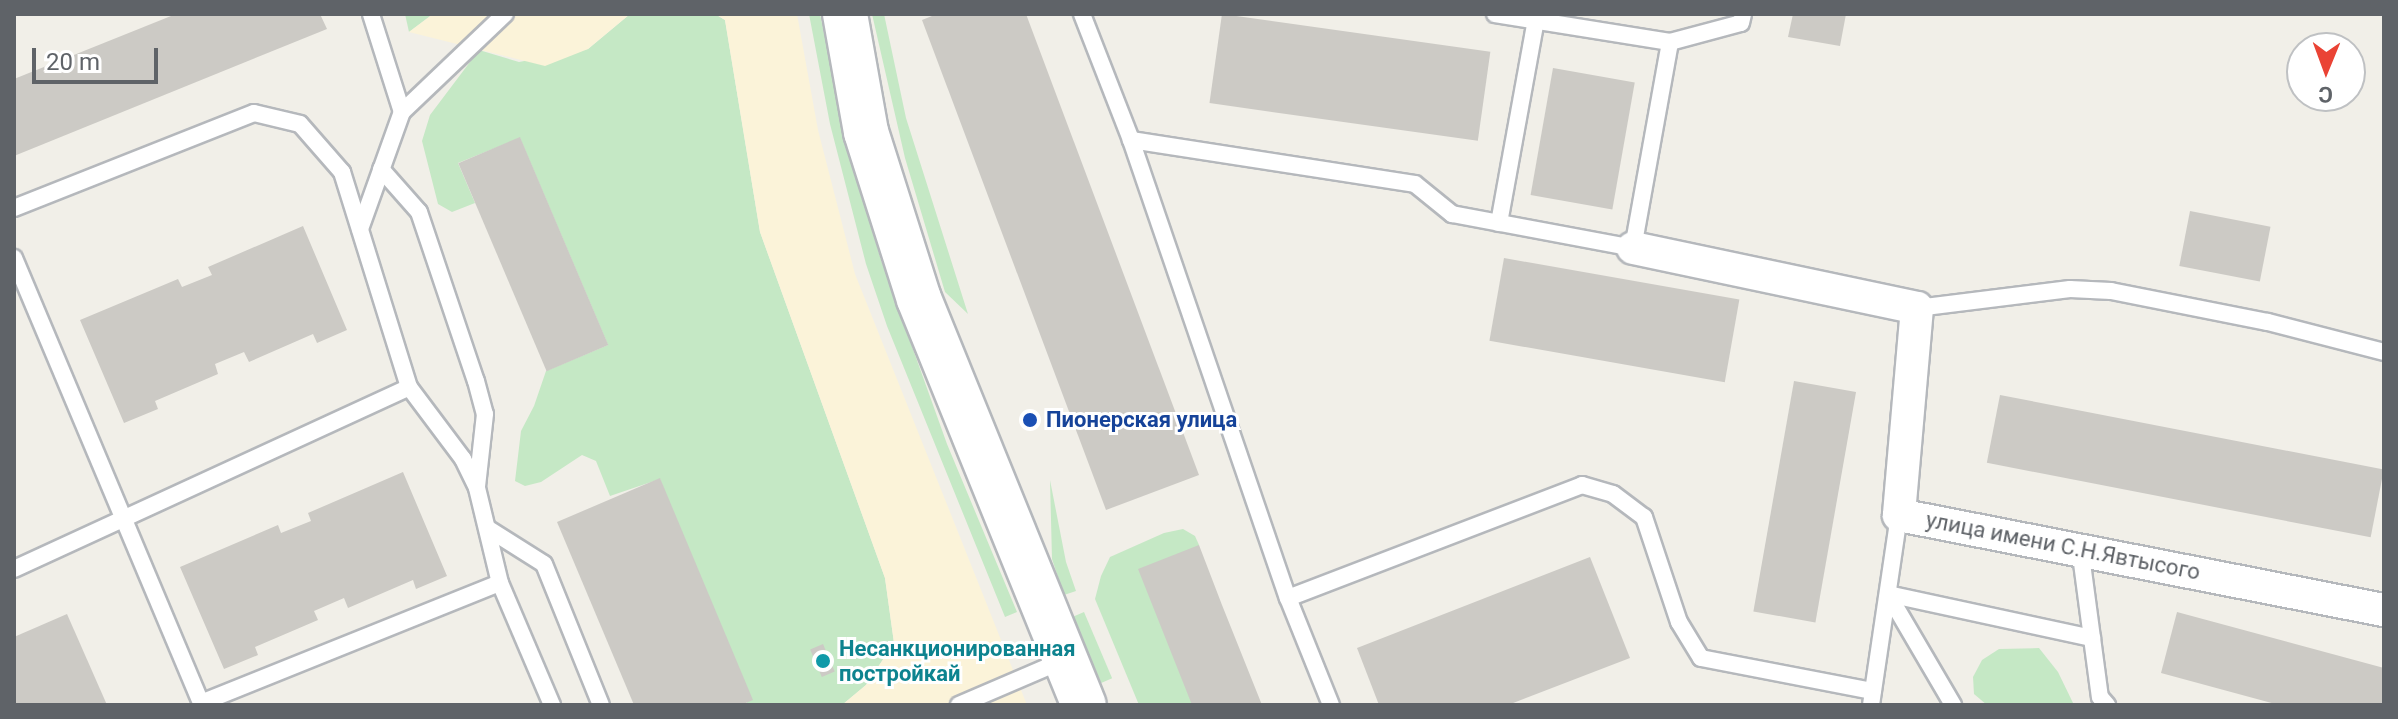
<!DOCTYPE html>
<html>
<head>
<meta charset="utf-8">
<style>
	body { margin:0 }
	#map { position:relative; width:2398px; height:719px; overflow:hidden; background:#f1efe8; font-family:Roboto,sans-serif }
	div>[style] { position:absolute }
	.green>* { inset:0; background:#c5e8c5; transform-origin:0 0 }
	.sand>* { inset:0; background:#fbf3d9 }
	.building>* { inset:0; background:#cccac5; transform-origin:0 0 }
	.roads { filter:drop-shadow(2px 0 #b5b8bc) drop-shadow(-2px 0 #b5b8bc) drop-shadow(0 2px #b5b8bc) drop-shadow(0 -2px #b5b8bc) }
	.lane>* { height:16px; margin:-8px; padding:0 8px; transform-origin:8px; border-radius:8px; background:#fff }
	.street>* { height:32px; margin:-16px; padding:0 16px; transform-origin:16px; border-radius:16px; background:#fff }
	.secondary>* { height:44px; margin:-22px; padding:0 22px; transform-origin:22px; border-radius:22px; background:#fff }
	.dots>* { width:22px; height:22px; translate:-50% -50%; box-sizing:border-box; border:4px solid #fff; border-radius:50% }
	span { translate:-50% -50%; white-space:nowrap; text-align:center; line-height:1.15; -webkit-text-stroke:6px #fff; paint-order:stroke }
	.transit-label { font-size:22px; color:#164399; font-weight:700 }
	.left { translate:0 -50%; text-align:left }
	.street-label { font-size:22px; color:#5f6368 }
	.culture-label { font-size:22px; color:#0d838f; font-weight:700 }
	.frame { position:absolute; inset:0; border:16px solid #5f6368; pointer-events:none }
	.north { position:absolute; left:2286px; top:32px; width:80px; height:80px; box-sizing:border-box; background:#fff; border:2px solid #bfc1c3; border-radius:50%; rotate:181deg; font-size:22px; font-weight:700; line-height:32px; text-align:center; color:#5f6368 }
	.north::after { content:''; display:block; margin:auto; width:28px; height:36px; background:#ea4335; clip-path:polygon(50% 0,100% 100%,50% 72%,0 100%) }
	.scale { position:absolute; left:32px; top:48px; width:126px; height:36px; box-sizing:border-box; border:4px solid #5f6368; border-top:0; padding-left:10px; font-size:24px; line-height:28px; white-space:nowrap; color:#5f6368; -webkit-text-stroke:6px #fff; paint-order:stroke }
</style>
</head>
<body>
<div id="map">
	<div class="green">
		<i style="clip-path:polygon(405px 14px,433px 14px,409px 32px)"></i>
		<i style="clip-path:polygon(630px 14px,715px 14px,725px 20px,760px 232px,885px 578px,894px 643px,866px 685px,842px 705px,741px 705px,747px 703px,660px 479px,610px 496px,596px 461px,582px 455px,541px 482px,525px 486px,515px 481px,521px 431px,534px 406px,546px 371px,608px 345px,520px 138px,458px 163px,475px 203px,452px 212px,438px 204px,422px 141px,430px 115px,479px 50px,519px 62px,588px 49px)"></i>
		<i style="clip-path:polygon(809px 14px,820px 14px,848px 148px,881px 260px,947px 444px,1017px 612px,1005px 617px,887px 326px,866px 264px,830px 124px)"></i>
		<i style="clip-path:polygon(872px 14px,884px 14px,906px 118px,968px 314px,945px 292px,905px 158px)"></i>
		<i style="clip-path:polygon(1050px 480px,1066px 562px,1076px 591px,1064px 595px,1052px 559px)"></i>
		<i style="clip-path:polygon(1183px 529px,1195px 536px,1199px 545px,1192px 705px,1139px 705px,1095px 599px,1101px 576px,1110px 557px,1164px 533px)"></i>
		<i style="left:1084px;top:612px;width:72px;height:12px;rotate:67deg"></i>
		<i style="clip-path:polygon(2039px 648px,2058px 672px,2074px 705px,1987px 705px,1974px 694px,1973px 677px,1982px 660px,1999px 649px)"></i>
	</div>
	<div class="sand">
		<i style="clip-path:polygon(433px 14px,630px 14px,588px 49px,545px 66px,409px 32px)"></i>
		<i style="clip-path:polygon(715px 14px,797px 14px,818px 130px,855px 274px,1027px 705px,842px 705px,866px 685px,894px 643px,885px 578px,760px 232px,725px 20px)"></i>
	</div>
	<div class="building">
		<i style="clip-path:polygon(176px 14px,320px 14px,327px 29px,14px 156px,14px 79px)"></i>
		<i style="clip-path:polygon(937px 14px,1026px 14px,1199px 475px,1106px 510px,922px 20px)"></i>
		<i style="left:1222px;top:14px;width:271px;height:90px;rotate:8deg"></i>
		<i style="clip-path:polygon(1793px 14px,1846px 14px,1840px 46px,1788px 37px)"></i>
		<i style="left:1553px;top:68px;width:83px;height:129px;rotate:10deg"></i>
		<i style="left:520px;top:137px;width:226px;height:67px;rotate:67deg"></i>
		<i style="left:2190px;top:211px;width:82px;height:56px;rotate:11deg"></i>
		<i style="clip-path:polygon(303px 226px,347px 330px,317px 343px,313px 334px,249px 362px,244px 352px,215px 364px,218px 374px,155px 401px,158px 409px,124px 423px,80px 320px,178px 279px,182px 287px,212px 275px,208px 267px)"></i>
		<i style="left:1504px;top:258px;width:239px;height:84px;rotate:10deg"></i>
		<i style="left:1794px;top:381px;width:63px;height:234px;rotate:10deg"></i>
		<i style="left:2000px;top:395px;width:391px;height:69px;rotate:11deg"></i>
		<i style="clip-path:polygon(403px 472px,447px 576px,416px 589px,413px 580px,348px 608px,344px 598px,314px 611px,318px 620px,255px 647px,258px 655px,224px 669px,180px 567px,278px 525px,281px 533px,311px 521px,308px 513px)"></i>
		<i style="clip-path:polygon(660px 478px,753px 700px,741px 705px,634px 705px,557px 522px)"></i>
		<i style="clip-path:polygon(1199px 545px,1222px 605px,1262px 705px,1192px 705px,1138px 569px)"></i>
		<i style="clip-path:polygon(1590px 557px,1630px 658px,1508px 705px,1379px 705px,1357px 648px)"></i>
		<i style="clip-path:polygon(2177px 612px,2384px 668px,2384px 705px,2279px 705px,2161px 673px)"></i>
		<i style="clip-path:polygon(67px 614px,107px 705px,14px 705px,14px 637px)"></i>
		<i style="left:823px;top:644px;width:30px;height:14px;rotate:67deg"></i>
	</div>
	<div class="roads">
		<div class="lane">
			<i style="left:1082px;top:14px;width:135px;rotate:68.7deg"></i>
			<i style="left:1131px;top:140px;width:484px;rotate:71.1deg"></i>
			<i style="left:1288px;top:598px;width:115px;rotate:68.1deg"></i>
			<i style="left:1495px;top:14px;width:177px;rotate:9.1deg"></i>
			<i style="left:402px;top:112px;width:142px;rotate:-43.6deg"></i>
			<i style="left:1131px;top:140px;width:287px;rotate:8.8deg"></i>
			<i style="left:1415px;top:184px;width:48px;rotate:39deg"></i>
			<i style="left:1452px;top:214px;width:184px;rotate:10.6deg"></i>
			<i style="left:1633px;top:248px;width:209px;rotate:-79.8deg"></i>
			<i style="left:1670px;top:42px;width:73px;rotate:-15deg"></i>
			<i style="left:1741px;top:23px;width:9px;rotate:-77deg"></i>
			<i style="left:381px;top:169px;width:57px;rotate:48.5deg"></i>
			<i style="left:419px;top:212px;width:178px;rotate:71.4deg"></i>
			<i style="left:476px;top:381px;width:34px;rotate:75deg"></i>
			<i style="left:485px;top:414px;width:72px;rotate:96.3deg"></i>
			<i style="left:14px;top:208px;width:258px;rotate:-21.6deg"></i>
			<i style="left:254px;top:113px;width:47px;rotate:13.4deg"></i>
			<i style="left:300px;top:124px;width:64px;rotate:48.8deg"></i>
			<i style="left:342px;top:172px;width:225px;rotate:72.7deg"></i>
			<i style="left:1499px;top:223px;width:206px;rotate:-79.7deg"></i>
			<i style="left:360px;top:229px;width:124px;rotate:-70.3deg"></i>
			<i style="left:402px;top:112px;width:103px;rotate:-107.6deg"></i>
			<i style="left:14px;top:258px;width:485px;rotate:67.2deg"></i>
			<i style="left:1917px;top:308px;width:154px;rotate:-7.1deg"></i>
			<i style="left:2070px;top:289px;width:41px;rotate:2.8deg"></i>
			<i style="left:2111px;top:291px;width:160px;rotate:11.2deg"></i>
			<i style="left:2268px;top:322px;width:120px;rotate:14.5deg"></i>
			<i style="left:487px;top:528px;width:67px;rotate:32.3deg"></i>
			<i style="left:544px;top:564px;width:152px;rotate:68deg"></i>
			<i style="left:2080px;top:548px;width:150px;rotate:82.4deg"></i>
			<i style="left:2100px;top:697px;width:11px;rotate:49deg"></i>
			<i style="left:14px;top:569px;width:435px;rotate:-24.7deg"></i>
			<i style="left:409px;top:387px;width:90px;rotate:53.1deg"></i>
			<i style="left:463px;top:459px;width:32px;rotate:64deg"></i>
			<i style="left:477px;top:488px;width:98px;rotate:76.4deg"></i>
			<i style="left:500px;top:583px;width:133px;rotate:66.9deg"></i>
			<i style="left:1888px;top:594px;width:209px;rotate:12.2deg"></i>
			<i style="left:1888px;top:594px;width:129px;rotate:59.6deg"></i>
			<i style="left:1288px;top:598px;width:315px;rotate:-21deg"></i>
			<i style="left:1582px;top:485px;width:32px;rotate:16deg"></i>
			<i style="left:1613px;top:494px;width:39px;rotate:37deg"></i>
			<i style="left:1644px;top:517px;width:111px;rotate:71.6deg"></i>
			<i style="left:1679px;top:622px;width:42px;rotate:58.6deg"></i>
			<i style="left:1701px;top:658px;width:175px;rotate:10.9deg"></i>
			<i style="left:201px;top:703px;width:322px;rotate:-21.9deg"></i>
			<i style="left:959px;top:705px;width:114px;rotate:-23.2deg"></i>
			<i style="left:1871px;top:705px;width:192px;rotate:-81.6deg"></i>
		</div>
		<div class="street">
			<i style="left:1633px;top:248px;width:290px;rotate:11.9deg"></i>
			<i style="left:1917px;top:308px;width:208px;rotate:95deg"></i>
			<i style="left:1899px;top:515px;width:494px;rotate:11.1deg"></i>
		</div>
		<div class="secondary">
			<i style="left:845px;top:14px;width:120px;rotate:79.9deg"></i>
			<i style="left:866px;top:132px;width:175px;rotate:72.4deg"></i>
			<i style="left:919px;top:299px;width:438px;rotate:67.9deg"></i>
		</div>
	</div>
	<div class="dots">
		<i style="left:1030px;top:420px;background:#1a4fb4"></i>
		<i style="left:823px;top:661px;background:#0f9aa8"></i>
	</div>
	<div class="transit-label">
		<span class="left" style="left:1046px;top:420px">Пионерская улица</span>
	</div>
	<div class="street-label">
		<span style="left:2063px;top:546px;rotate:11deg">улица имени С.Н.Явтысого</span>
	</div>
	<div class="culture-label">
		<span class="left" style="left:839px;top:661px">Несанкционированная<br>постройкай</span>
	</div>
	<div class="frame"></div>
	<div class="north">С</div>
	<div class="scale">20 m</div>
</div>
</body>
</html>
